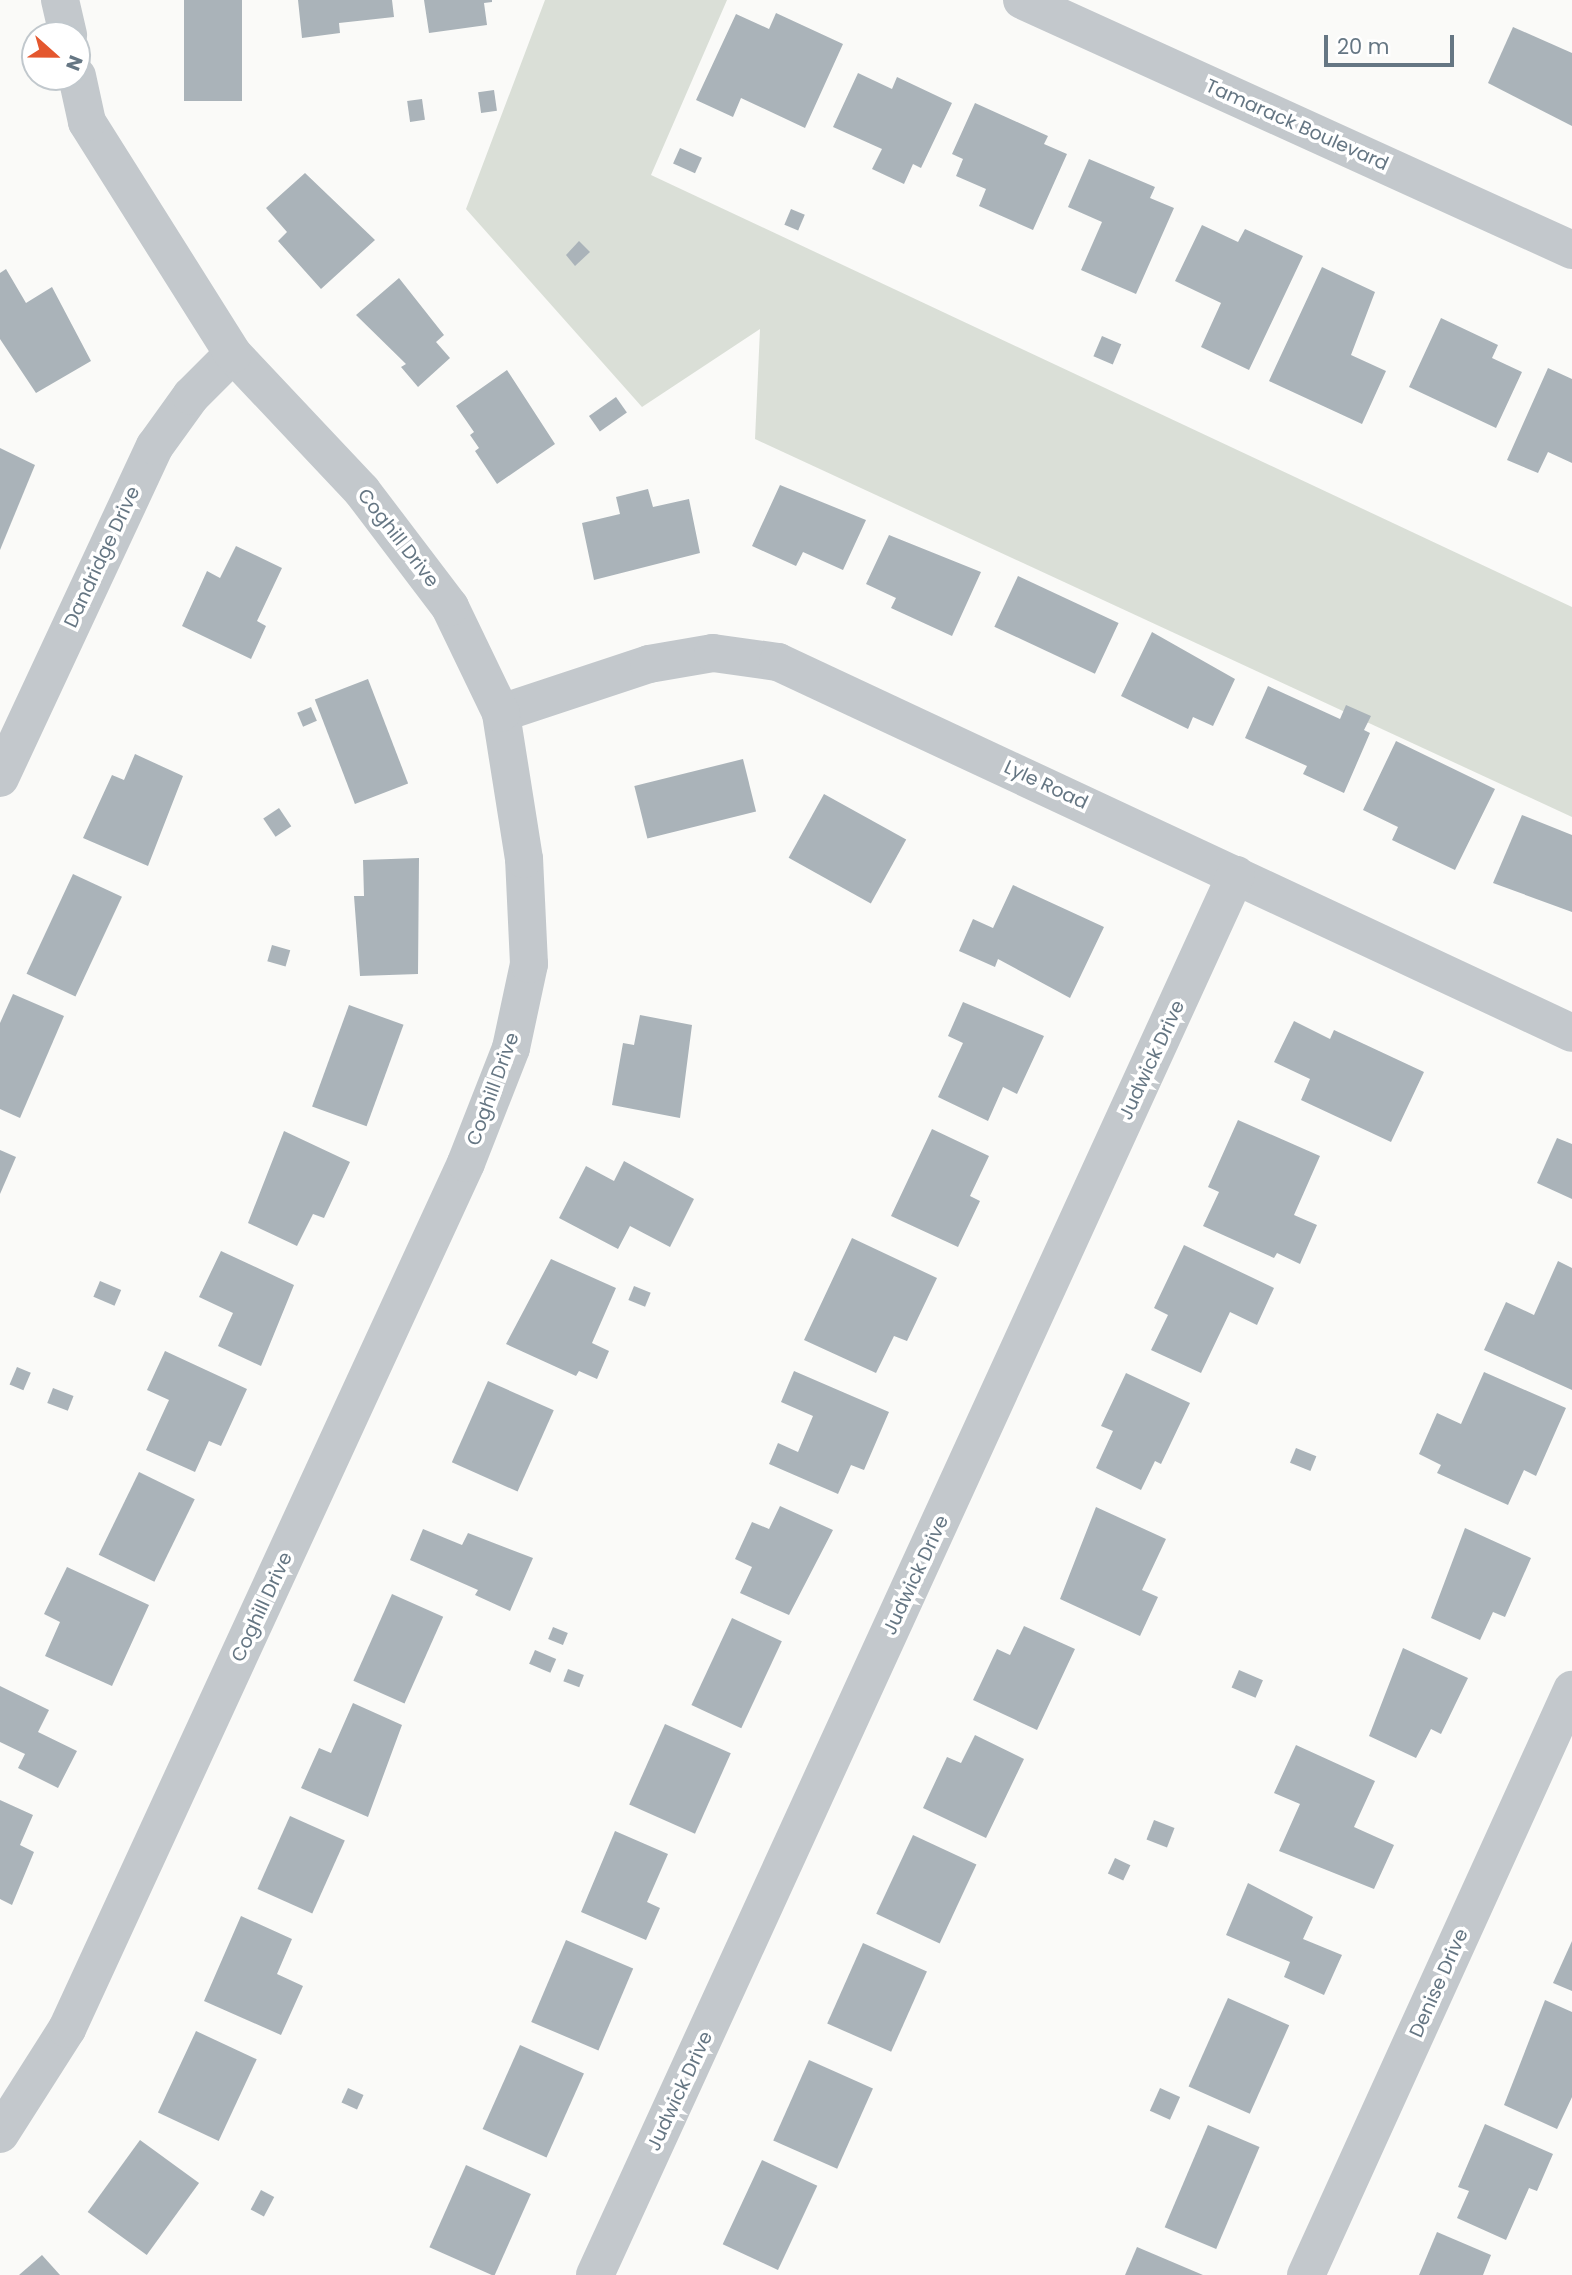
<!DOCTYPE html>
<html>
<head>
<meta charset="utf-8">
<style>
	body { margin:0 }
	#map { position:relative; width:1572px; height:2275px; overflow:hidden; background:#fafaf8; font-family:Poppins,sans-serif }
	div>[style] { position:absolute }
	.green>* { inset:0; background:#dadfd7 }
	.building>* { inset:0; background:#aab3b9; transform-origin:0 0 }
	.minor>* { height:38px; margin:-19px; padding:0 19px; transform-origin:19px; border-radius:19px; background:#c3c8cc }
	span { translate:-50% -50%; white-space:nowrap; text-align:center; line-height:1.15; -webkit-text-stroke:7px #fff; paint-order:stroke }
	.street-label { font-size:19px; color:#657683 }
	.north { position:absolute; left:21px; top:21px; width:70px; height:70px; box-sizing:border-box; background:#fff; border:2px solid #c1c8cd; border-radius:50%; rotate:111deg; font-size:19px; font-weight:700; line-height:28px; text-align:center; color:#657683 }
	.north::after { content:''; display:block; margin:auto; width:24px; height:32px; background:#e4572e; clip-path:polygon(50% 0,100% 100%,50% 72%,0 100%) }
	.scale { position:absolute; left:1324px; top:35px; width:130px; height:32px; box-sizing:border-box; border:4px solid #657683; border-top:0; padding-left:9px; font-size:21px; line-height:24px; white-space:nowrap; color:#657683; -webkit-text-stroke:5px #fff; paint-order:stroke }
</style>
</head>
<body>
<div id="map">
	<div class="green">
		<i style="clip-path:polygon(545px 0,727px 0,651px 175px,1572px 607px,1572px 817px,755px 439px,760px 329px,642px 407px,466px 209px)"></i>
	</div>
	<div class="building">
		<i style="left:184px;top:0;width:58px;height:101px"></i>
		<i style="clip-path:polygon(298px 0,392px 0,394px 17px,339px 23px,340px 33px,302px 38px)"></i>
		<i style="clip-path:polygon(424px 0,492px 0,492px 2px,484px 3px,487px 25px,429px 33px)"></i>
		<i style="clip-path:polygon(776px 13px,843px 44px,805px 128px,741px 98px,733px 117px,696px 100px,736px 14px,769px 29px)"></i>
		<i style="clip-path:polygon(1513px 27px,1572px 53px,1572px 126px,1488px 83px)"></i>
		<i style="clip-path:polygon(858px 73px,892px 89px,897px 77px,952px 103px,921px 168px,913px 164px,904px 184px,872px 169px,882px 149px,833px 127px)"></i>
		<i style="left:494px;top:90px;width:21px;height:16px;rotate:82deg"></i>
		<i style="left:422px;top:99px;width:21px;height:15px;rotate:82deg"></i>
		<i style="clip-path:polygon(975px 103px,1048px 136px,1044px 144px,1067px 154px,1033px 230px,979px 206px,986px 189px,956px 176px,963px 159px,952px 154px)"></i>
		<i style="left:680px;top:148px;width:24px;height:17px;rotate:24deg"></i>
		<i style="clip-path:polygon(1089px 159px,1155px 187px,1150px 198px,1174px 208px,1136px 294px,1081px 270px,1102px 222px,1068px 207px)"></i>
		<i style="clip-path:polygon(305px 173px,375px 240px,321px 289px,278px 241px,287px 232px,266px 208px)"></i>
		<i style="left:791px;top:209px;width:15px;height:17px;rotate:23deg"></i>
		<i style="clip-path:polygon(1202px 225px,1238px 242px,1245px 229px,1303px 256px,1249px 370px,1201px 347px,1221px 303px,1175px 281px)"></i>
		<i style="clip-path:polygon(579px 241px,590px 252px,575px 266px,566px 255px)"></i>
		<i style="clip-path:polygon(1322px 267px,1375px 292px,1351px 355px,1386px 371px,1362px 424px,1269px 381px)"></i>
		<i style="clip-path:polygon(6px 269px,26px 303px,52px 287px,91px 361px,36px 393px,0 339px,0 273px)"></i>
		<i style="clip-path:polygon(399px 278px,444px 335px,436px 342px,450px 358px,418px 387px,401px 367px,406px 364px,356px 315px)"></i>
		<i style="clip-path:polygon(1441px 318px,1498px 345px,1492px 358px,1522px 372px,1496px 428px,1409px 387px)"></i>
		<i style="left:1102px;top:336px;width:21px;height:22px;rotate:23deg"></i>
		<i style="clip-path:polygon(1548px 368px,1572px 379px,1572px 463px,1548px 452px,1538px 473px,1507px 460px)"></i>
		<i style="clip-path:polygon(507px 370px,555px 444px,497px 484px,475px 451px,479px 448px,470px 435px,474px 432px,456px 406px)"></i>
		<i style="left:616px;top:397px;width:19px;height:33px;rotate:55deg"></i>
		<i style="clip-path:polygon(0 448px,35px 465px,0 550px)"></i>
		<i style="clip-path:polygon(780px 485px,866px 520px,843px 570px,803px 552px,796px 566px,752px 546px)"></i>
		<i style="clip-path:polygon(648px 489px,653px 507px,689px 499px,700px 553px,594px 580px,582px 523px,620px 514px,616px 497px)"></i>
		<i style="clip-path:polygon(889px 535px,981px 572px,952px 636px,891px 608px,896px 598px,866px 584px)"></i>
		<i style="clip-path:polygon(236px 546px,282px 568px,257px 621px,266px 626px,251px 659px,182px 626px,207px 571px,220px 578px)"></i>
		<i style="left:1018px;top:576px;width:111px;height:56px;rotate:25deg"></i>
		<i style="clip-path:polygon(1152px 632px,1235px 679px,1213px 726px,1193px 717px,1188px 729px,1121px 696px)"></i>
		<i style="left:368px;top:679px;width:112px;height:57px;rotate:69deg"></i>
		<i style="clip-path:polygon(1268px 686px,1340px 719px,1346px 705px,1371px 716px,1364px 730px,1370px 733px,1344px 793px,1303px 774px,1307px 766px,1245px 738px)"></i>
		<i style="left:311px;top:707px;width:15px;height:15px;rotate:67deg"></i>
		<i style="clip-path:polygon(1396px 741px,1495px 789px,1455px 870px,1392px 840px,1398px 827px,1363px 810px)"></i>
		<i style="clip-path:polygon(135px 754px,183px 776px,148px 866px,83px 838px,112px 775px,124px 780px)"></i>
		<i style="left:743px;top:759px;width:54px;height:112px;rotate:76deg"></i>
		<i style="left:824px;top:794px;width:94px;height:73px;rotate:29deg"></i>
		<i style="left:279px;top:808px;width:22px;height:19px;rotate:56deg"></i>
		<i style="clip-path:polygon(1522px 815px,1572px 835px,1572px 912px,1493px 883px)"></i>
		<i style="clip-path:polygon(419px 858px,418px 974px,360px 976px,354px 896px,364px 896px,363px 860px)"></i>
		<i style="left:73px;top:874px;width:54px;height:110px;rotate:25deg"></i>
		<i style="clip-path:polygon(1013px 885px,1104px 927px,1070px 998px,998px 959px,995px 967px,959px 951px,973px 919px,993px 928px)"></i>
		<i style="left:272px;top:945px;width:19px;height:17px;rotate:16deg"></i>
		<i style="clip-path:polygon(13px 994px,64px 1016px,20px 1118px,0 1109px,0 1023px)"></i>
		<i style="clip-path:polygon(963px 1002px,1044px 1036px,1017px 1094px,1003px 1087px,988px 1121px,938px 1097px,963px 1043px,948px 1036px)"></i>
		<i style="left:349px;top:1005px;width:58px;height:108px;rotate:20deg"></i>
		<i style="clip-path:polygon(640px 1015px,692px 1025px,680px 1118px,612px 1105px,623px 1043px,634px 1045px)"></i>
		<i style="clip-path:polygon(1294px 1021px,1330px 1039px,1334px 1030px,1424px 1072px,1391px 1142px,1301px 1100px,1310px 1079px,1274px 1062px)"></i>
		<i style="clip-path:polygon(1238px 1120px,1320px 1156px,1294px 1215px,1317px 1225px,1300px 1264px,1277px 1253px,1274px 1258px,1203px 1226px,1219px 1192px,1208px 1187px)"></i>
		<i style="clip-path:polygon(932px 1129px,989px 1156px,970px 1196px,980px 1201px,958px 1247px,891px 1216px)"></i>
		<i style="clip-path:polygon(284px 1131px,350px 1162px,324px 1218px,313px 1214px,297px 1246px,248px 1223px)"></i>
		<i style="clip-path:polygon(1557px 1138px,1572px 1144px,1572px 1199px,1537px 1183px)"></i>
		<i style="clip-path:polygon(0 1150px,16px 1157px,0 1194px)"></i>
		<i style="clip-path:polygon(624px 1161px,694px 1199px,670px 1247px,630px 1226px,618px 1249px,559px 1218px,586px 1166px,614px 1181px)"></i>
		<i style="clip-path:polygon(852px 1238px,937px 1278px,907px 1341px,894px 1336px,876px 1373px,804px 1340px)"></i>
		<i style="clip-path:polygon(1184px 1245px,1274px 1288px,1257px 1325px,1230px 1312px,1201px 1373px,1151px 1350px,1168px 1315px,1154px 1308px)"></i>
		<i style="clip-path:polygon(221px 1251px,294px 1285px,261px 1366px,218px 1346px,233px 1313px,199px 1297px)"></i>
		<i style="clip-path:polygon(551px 1259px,616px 1288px,592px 1343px,609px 1351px,597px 1379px,579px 1371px,576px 1376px,506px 1344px)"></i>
		<i style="clip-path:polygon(1558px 1261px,1572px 1268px,1572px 1390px,1484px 1350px,1506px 1302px,1534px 1315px)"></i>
		<i style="left:100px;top:1281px;width:23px;height:17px;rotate:23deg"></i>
		<i style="left:634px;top:1286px;width:18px;height:15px;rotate:22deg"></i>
		<i style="clip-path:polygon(165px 1351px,247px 1389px,221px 1446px,209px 1441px,195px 1472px,146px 1450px,169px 1400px,147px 1390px)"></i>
		<i style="left:17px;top:1367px;width:15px;height:19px;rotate:23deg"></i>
		<i style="clip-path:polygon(794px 1371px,889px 1412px,864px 1470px,851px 1465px,838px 1494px,769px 1464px,778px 1443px,798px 1452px,813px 1416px,781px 1402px)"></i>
		<i style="clip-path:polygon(1484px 1372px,1566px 1408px,1536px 1476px,1524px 1470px,1508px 1505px,1437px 1473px,1441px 1465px,1419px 1454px,1437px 1413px,1461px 1424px)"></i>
		<i style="clip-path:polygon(1126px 1373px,1190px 1403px,1161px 1464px,1155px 1461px,1141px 1490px,1096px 1468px,1113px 1431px,1101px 1426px)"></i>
		<i style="left:488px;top:1381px;width:72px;height:89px;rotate:24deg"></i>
		<i style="left:53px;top:1388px;width:22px;height:16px;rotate:21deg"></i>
		<i style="left:1296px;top:1448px;width:22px;height:16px;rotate:22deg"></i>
		<i style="left:139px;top:1472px;width:62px;height:92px;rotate:26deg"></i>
		<i style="clip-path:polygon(780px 1506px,833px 1530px,789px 1615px,740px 1593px,752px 1567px,735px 1559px,752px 1522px,769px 1529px)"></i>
		<i style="clip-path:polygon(1096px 1507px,1166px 1539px,1142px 1590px,1158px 1597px,1140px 1636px,1060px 1599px)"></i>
		<i style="clip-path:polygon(1465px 1528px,1531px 1558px,1505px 1617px,1493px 1612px,1480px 1640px,1431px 1618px)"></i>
		<i style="clip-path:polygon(423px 1529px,462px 1545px,468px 1533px,533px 1558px,510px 1611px,475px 1595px,478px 1590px,410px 1560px)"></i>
		<i style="clip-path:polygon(67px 1567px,149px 1605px,112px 1686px,45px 1656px,60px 1622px,44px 1614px)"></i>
		<i style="left:392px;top:1594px;width:56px;height:95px;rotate:24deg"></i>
		<i style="left:732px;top:1618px;width:55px;height:96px;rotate:25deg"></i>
		<i style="clip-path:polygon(1024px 1626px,1075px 1649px,1037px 1730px,973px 1700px,997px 1649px,1010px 1655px)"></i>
		<i style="left:553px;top:1627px;width:16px;height:13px;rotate:22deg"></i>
		<i style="clip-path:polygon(1403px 1648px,1468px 1678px,1441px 1734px,1431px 1729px,1416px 1758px,1369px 1736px)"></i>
		<i style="left:535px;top:1650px;width:23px;height:15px;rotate:23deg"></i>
		<i style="left:568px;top:1669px;width:17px;height:13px;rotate:21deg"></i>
		<i style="left:1239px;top:1670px;width:26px;height:19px;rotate:23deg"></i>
		<i style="clip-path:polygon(0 1686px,49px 1710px,38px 1732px,77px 1751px,58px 1788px,18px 1768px,25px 1754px,0 1742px)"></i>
		<i style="clip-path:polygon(353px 1703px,402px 1725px,368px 1817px,301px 1788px,319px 1748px,331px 1753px)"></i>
		<i style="left:665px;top:1724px;width:72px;height:88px;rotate:24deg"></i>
		<i style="clip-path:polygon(975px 1735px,1024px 1759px,986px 1838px,923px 1808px,947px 1757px,961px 1763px)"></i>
		<i style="clip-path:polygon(1296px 1745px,1375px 1781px,1354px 1827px,1394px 1845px,1374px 1889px,1279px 1851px,1300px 1804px,1274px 1793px)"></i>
		<i style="clip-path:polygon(0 1800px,33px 1815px,20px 1845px,34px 1852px,12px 1905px,0 1899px)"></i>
		<i style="left:290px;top:1816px;width:60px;height:80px;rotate:24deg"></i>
		<i style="left:1154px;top:1820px;width:22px;height:21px;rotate:21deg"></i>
		<i style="clip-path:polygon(615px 1831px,668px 1854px,647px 1902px,660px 1908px,646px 1940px,581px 1912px)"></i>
		<i style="left:913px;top:1835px;width:70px;height:87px;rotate:25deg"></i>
		<i style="left:1115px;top:1858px;width:17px;height:17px;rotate:25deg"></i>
		<i style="clip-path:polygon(1248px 1883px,1313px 1917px,1303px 1939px,1342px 1955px,1324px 1995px,1284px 1977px,1290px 1962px,1226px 1935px)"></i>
		<i style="clip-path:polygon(241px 1916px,292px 1939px,277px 1974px,303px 1986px,281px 2035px,204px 2001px)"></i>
		<i style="left:566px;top:1940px;width:73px;height:89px;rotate:23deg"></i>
		<i style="clip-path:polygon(1572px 1941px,1572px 1991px,1553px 1983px)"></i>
		<i style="left:863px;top:1943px;width:70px;height:88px;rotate:24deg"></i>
		<i style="left:1228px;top:1998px;width:67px;height:97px;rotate:24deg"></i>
		<i style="clip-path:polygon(1545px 2000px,1572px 2012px,1572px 2097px,1557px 2129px,1504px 2105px)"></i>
		<i style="left:196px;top:2031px;width:67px;height:90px;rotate:25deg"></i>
		<i style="left:520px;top:2045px;width:70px;height:92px;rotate:24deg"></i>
		<i style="left:809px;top:2060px;width:70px;height:88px;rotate:24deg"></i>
		<i style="left:348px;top:2088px;width:17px;height:16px;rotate:24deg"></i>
		<i style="left:1160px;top:2088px;width:22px;height:25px;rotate:24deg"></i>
		<i style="clip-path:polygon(1485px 2124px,1553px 2154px,1537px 2191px,1529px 2188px,1506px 2240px,1457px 2218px,1469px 2191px,1458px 2187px)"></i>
		<i style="left:1208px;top:2125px;width:56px;height:111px;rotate:23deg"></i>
		<i style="left:140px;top:2140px;width:73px;height:89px;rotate:36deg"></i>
		<i style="left:762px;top:2160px;width:61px;height:93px;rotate:25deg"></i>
		<i style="left:466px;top:2165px;width:71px;height:90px;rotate:24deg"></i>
		<i style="left:261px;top:2190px;width:15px;height:22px;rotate:28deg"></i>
		<i style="clip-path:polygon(1437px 2232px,1491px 2255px,1483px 2275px,1419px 2275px)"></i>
		<i style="clip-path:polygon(1137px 2247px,1203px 2275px,1125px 2275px)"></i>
		<i style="clip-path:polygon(42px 2255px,60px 2275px,19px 2275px)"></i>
	</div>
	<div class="minor">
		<i style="left:60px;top:0;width:36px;rotate:77deg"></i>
		<i style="left:1022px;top:0;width:604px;rotate:24.44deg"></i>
		<i style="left:501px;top:713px;width:156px;rotate:-18.3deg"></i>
		<i style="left:649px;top:664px;width:65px;rotate:-9.8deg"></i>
		<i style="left:713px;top:653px;width:66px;rotate:7.9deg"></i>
		<i style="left:778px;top:662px;width:876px;rotate:25.04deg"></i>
		<i style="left:0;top:778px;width:366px;rotate:-65deg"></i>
		<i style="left:155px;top:446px;width:62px;rotate:-54.2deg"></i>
		<i style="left:191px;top:396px;width:59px;rotate:-45deg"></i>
		<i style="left:0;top:2134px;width:125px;rotate:-57.5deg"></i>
		<i style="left:67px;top:2029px;width:953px;rotate:-65.26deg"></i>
		<i style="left:466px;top:1163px;width:123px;rotate:-68.6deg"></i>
		<i style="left:511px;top:1048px;width:86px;rotate:-77.9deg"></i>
		<i style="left:529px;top:964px;width:105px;rotate:-92.7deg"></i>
		<i style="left:524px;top:859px;width:148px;rotate:-99deg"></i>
		<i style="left:501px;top:713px;width:118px;rotate:-115.7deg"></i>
		<i style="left:450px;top:607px;width:146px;rotate:-127.2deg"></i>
		<i style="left:362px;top:491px;width:188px;rotate:-133.3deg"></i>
		<i style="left:233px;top:354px;width:274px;rotate:-122.2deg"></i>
		<i style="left:87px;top:122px;width:47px;rotate:-102.3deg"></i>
		<i style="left:595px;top:2275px;width:1540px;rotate:-65.4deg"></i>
		<i style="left:1306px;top:2275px;width:643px;rotate:-65.55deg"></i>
	</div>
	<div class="street-label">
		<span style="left:1297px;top:125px;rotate:24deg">Tamarack Boulevard</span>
		<span style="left:398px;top:538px;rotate:52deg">Coghill Drive</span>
		<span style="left:102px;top:557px;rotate:-65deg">Dandridge Drive</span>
		<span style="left:1046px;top:785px;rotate:25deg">Lyle Road</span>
		<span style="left:1152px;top:1060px;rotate:-65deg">Judwick Drive</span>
		<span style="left:493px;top:1089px;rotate:-70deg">Coghill Drive</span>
		<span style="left:916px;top:1575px;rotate:-65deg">Judwick Drive</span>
		<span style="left:262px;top:1607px;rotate:-65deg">Coghill Drive</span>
		<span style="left:1439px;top:1983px;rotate:-66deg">Denise Drive</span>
		<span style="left:680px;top:2091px;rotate:-65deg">Judwick Drive</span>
	</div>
	<div class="north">N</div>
	<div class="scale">20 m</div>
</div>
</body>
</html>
